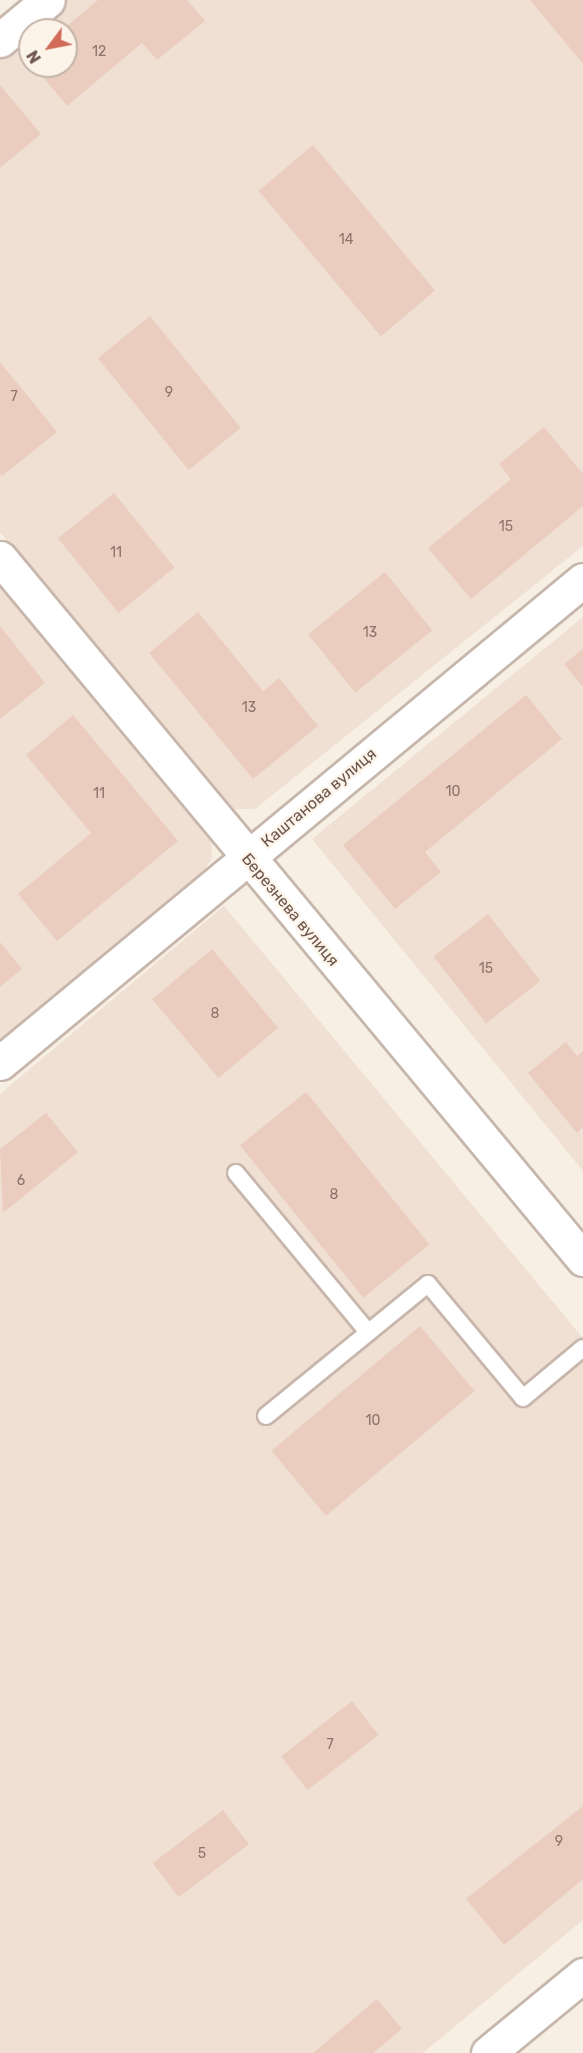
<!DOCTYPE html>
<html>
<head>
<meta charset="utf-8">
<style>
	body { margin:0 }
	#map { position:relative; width:583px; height:2053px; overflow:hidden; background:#f8efe4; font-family:Rubik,sans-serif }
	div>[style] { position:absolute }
	.residential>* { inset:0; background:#efe0d3 }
	.building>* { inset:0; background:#eacdbf; transform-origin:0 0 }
	.roads { filter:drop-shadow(2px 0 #c7b6ac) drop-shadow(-2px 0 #c7b6ac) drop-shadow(0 2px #c7b6ac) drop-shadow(0 -2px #c7b6ac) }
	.service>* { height:16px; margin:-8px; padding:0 8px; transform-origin:8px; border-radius:8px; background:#fff }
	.minor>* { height:33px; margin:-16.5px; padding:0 16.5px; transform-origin:16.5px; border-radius:16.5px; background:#fff }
	.tertiary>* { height:33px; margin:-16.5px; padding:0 16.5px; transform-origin:16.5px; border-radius:16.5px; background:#fff }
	span { translate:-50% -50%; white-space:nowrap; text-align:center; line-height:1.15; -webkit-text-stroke:4.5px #fcf3e9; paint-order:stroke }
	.number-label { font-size:14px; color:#8c746a }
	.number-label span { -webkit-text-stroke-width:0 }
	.street-label { font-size:16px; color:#6d564d }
	.north { position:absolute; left:18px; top:18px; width:60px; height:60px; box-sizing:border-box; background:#fcf3e9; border:2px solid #c3b4ab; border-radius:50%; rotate:238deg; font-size:16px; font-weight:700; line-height:24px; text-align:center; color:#6d564d }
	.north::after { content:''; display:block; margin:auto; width:21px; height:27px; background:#d26a59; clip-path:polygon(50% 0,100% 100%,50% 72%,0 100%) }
</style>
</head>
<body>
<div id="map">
	<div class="residential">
		<i style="clip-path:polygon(evenodd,61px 0,583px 0,583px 546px,255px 809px,235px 809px,219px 801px,0 532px,0 50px,61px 0,30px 30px,66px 30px,66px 66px,30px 66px,30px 30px)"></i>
		<i style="clip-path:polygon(0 571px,211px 836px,212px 857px,203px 875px,0 1040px)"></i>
		<i style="clip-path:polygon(583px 617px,583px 1171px,312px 839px)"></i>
		<i style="clip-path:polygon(224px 906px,583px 1338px,583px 1920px,423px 2053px,0 2053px,0 1094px)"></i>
	</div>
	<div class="building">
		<i style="clip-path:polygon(98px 0,187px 0,205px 21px,157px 60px,142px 43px,67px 106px,34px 66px,66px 66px,62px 30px)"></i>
		<i style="clip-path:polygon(530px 0,583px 0,583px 64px)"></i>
		<i style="clip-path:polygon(0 85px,41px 134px,0 168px)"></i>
		<i style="left:313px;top:145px;width:190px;height:71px;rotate:50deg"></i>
		<i style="left:150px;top:316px;width:144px;height:67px;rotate:51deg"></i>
		<i style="clip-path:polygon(0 362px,57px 432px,2px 476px,0 474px)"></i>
		<i style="clip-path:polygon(544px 427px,583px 474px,583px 506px,471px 599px,428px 548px,511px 479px,499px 464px)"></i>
		<i style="left:114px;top:493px;width:96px;height:72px;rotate:51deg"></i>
		<i style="left:385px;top:572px;width:75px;height:99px;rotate:51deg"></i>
		<i style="clip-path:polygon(198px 612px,263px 691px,279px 678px,318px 726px,253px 779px,149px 653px)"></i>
		<i style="clip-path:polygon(0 626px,45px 683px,0 719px)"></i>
		<i style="clip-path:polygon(583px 649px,583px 687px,564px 664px)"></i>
		<i style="clip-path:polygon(526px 695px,562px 739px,425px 852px,441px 872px,395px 909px,343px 845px)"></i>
		<i style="clip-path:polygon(73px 715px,178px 841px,57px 941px,18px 894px,91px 833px,26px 755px)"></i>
		<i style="left:488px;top:914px;width:85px;height:69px;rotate:52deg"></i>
		<i style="clip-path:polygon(0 942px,22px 969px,0 987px)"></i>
		<i style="left:212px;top:949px;width:103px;height:78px;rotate:50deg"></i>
		<i style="clip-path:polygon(566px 1042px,577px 1056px,583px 1051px,583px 1127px,577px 1133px,528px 1073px)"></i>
		<i style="left:306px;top:1092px;width:196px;height:85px;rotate:51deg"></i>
		<i style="clip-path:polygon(46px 1113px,78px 1152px,3px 1213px,0 1149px)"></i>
		<i style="left:420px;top:1326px;width:85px;height:194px;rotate:50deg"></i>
		<i style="left:352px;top:1701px;width:43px;height:90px;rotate:52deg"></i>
		<i style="clip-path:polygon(583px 1806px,583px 1879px,504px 1945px,466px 1899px)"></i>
		<i style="left:223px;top:1810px;width:43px;height:88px;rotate:53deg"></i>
		<i style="clip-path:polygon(377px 1999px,402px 2029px,373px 2053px,313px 2053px)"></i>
	</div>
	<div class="roads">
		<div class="service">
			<i style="left:236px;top:1173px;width:207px;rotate:50.3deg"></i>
			<i style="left:266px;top:1416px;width:209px;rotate:-39.2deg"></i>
			<i style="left:428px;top:1284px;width:148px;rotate:50.2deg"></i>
			<i style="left:523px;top:1398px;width:78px;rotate:-39.8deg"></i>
		</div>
		<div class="minor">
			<i style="left:0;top:1063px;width:757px;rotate:-39.64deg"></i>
			<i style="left:488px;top:2053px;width:123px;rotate:-39.4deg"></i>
		</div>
		<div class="tertiary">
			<i style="left:0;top:40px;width:62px;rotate:-39.8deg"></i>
			<i style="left:0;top:558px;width:912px;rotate:50.25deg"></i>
		</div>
	</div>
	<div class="number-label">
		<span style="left:99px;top:52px">12</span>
		<span style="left:346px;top:240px">14</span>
		<span style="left:169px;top:393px">9</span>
		<span style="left:14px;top:397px">7</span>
		<span style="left:506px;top:527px">15</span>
		<span style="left:116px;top:553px">11</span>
		<span style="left:370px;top:633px">13</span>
		<span style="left:249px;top:708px">13</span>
		<span style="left:453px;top:792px">10</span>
		<span style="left:99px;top:794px">11</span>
		<span style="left:486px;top:969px">15</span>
		<span style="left:215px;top:1014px">8</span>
		<span style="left:21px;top:1181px">6</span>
		<span style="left:334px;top:1195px">8</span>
		<span style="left:373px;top:1421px">10</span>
		<span style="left:330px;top:1745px">7</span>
		<span style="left:559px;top:1842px">9</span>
		<span style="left:202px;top:1854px">5</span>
	</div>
	<div class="street-label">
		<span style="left:319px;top:798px;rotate:-40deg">Каштанова вулиця</span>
		<span style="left:290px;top:910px;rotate:50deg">Березнева вулиця</span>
	</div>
	<div class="north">N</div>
</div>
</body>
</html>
